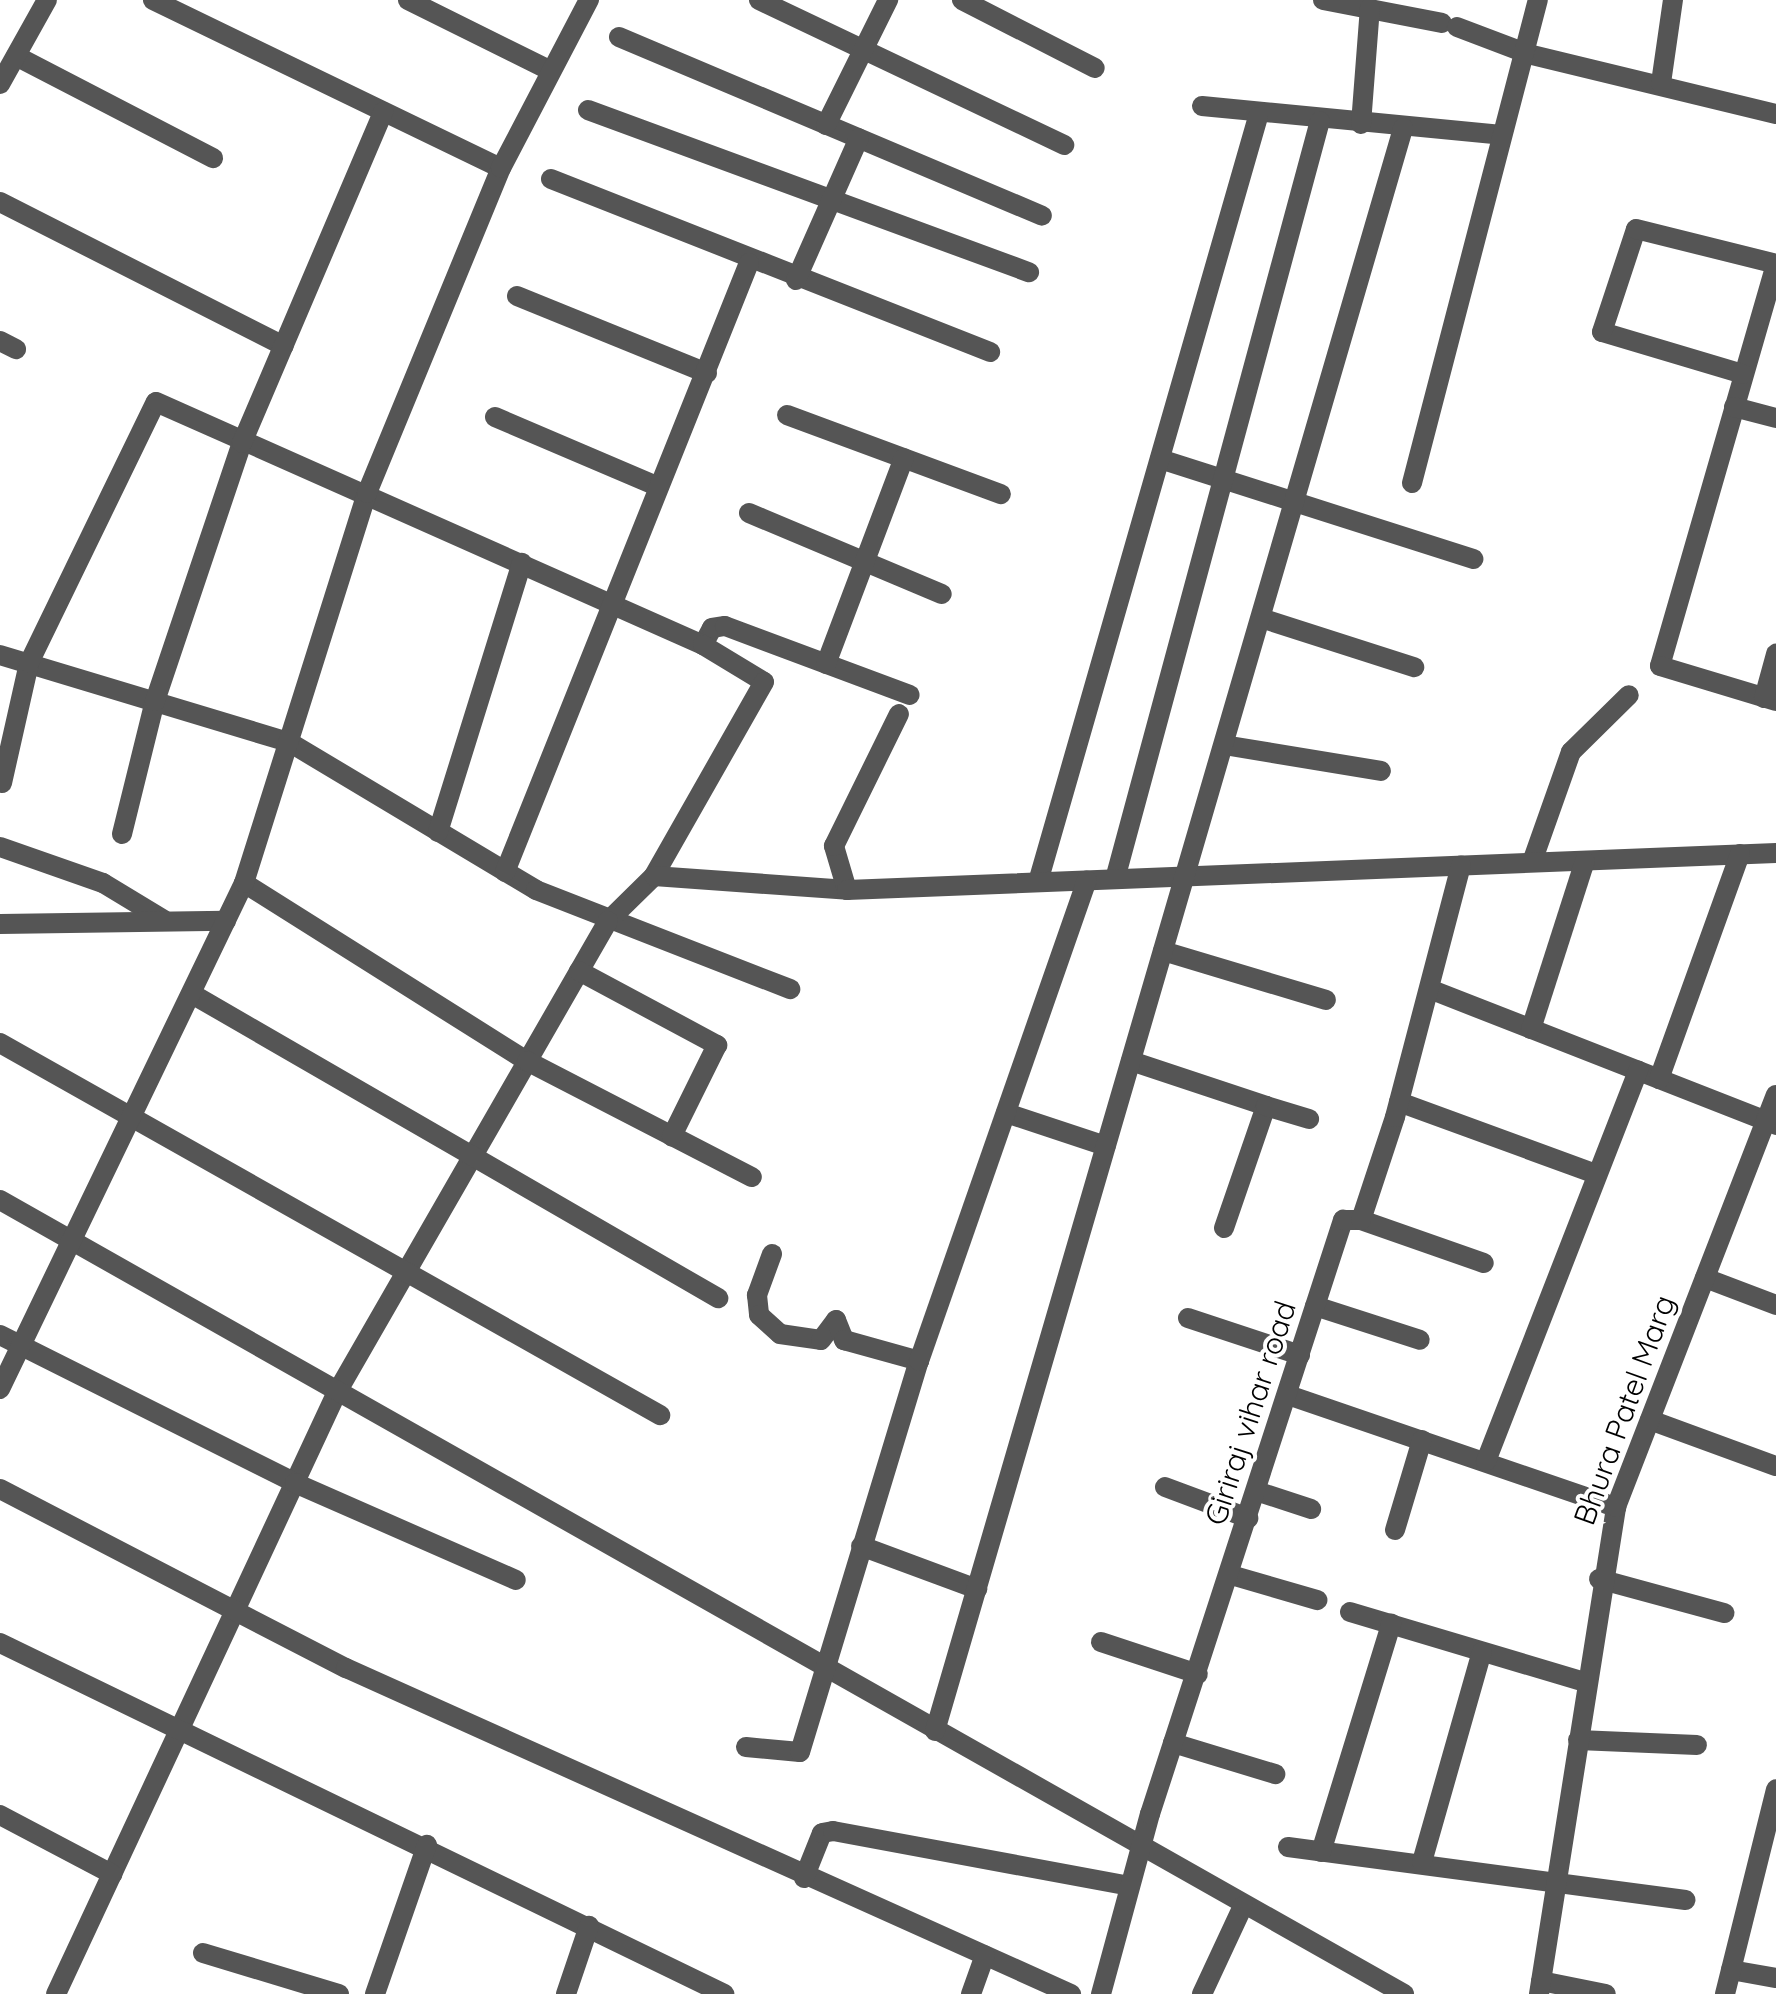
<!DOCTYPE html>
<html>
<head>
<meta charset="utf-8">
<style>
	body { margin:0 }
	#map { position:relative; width:1776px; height:1994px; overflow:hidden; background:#fff; font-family:Quicksand,sans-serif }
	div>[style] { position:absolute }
	.minor>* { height:20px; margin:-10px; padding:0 10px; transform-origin:10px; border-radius:10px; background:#555 }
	span { translate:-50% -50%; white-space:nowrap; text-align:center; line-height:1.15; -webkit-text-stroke:8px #fff; paint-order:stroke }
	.street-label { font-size:30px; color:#000 }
</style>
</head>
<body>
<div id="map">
	<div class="minor">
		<i style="left:153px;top:0;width:386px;rotate:25.8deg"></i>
		<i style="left:408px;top:0;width:157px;rotate:26.4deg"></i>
		<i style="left:759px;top:0;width:338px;rotate:25.4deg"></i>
		<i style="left:962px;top:0;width:149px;rotate:27.1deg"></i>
		<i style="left:1323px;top:0;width:121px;rotate:10.9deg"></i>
		<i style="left:1457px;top:27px;width:76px;rotate:20.8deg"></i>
		<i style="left:1528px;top:54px;width:255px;rotate:13.6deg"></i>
		<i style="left:619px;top:37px;width:459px;rotate:22.9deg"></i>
		<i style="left:16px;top:56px;width:222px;rotate:27.4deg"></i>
		<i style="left:1661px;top:83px;width:84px;rotate:-81.8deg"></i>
		<i style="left:0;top:84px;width:96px;rotate:-60.8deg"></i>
		<i style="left:1202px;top:106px;width:301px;rotate:5.5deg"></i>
		<i style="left:588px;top:110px;width:470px;rotate:20.2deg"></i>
		<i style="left:1361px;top:124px;width:116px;rotate:-85.6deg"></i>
		<i style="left:826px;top:125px;width:140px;rotate:-63.6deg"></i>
		<i style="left:551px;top:179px;width:472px;rotate:21.5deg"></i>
		<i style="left:0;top:202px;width:318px;rotate:26.9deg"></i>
		<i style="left:1776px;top:264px;width:418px;rotate:106.1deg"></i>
		<i style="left:1660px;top:666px;width:121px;rotate:16.8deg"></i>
		<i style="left:796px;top:280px;width:155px;rotate:-66.1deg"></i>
		<i style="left:517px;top:296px;width:205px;rotate:22.1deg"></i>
		<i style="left:0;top:341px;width:18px;rotate:27deg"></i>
		<i style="left:1743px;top:374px;width:147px;rotate:-163.4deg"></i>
		<i style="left:1602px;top:332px;width:108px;rotate:-71.7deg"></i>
		<i style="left:1636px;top:229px;width:144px;rotate:14deg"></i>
		<i style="left:1734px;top:407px;width:43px;rotate:14.7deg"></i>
		<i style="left:787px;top:415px;width:228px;rotate:20.3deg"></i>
		<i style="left:495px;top:417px;width:178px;rotate:23.1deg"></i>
		<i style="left:1160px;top:459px;width:329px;rotate:17.7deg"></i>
		<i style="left:1412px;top:483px;width:499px;rotate:-75.4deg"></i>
		<i style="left:749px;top:513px;width:209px;rotate:22.8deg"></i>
		<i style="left:1261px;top:618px;width:161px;rotate:17.8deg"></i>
		<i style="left:703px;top:645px;width:19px;rotate:-62deg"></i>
		<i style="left:712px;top:628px;width:13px;rotate:-9deg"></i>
		<i style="left:725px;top:626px;width:197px;rotate:20.5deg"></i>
		<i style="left:0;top:655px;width:302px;rotate:16.8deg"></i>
		<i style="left:289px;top:742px;width:288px;rotate:30.9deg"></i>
		<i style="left:536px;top:890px;width:273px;rotate:21.3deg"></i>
		<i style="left:826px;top:664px;width:220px;rotate:-69.3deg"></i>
		<i style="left:1764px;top:698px;width:46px;rotate:-74.7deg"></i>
		<i style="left:1224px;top:745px;width:159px;rotate:9.4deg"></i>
		<i style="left:2px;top:783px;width:123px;rotate:-77.3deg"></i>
		<i style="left:29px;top:663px;width:290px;rotate:-64.1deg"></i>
		<i style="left:156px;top:402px;width:599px;rotate:23.95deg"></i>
		<i style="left:703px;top:645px;width:71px;rotate:31.2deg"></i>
		<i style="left:764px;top:682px;width:223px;rotate:119.6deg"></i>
		<i style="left:654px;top:876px;width:64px;rotate:135.6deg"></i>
		<i style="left:608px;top:921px;width:543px;rotate:119.91deg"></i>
		<i style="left:337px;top:1392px;width:664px;rotate:115.02deg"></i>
		<i style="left:438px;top:832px;width:282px;rotate:-72.7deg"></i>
		<i style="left:122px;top:834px;width:137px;rotate:-76.1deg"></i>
		<i style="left:155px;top:701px;width:272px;rotate:-71.4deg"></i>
		<i style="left:242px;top:443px;width:360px;rotate:-66.9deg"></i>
		<i style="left:0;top:847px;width:109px;rotate:19.3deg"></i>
		<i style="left:103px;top:883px;width:71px;rotate:31.2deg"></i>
		<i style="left:1532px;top:862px;width:117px;rotate:-70.5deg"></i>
		<i style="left:1571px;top:752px;width:81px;rotate:-44.5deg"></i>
		<i style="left:505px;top:872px;width:656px;rotate:-68.17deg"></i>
		<i style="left:654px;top:876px;width:194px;rotate:4.1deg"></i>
		<i style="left:847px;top:890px;width:46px;rotate:-106.5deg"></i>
		<i style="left:834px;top:846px;width:147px;rotate:-63.8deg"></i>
		<i style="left:1115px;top:879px;width:785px;rotate:-74.87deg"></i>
		<i style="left:1038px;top:882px;width:796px;rotate:-73.96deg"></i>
		<i style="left:244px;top:883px;width:334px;rotate:32.2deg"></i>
		<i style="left:527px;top:1061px;width:253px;rotate:27.3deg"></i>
		<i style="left:847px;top:890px;width:930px;rotate:-2.28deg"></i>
		<i style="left:0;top:924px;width:226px;rotate:-0.8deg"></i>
		<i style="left:1163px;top:951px;width:170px;rotate:16.7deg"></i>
		<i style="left:579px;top:971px;width:157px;rotate:28.2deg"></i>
		<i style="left:717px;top:1045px;width:102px;rotate:116.3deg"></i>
		<i style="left:1432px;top:990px;width:370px;rotate:21.4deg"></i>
		<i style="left:192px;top:994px;width:608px;rotate:30.03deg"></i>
		<i style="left:1531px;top:1029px;width:176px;rotate:-72.2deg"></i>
		<i style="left:0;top:1043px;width:758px;rotate:29.41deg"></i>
		<i style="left:1131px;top:1061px;width:142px;rotate:18.4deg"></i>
		<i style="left:1266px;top:1106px;width:129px;rotate:109deg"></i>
		<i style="left:1659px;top:1079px;width:239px;rotate:-70.2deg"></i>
		<i style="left:1399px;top:1102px;width:210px;rotate:20.1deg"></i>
		<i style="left:1266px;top:1106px;width:45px;rotate:16.8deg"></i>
		<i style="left:1006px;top:1113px;width:105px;rotate:18.3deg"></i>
		<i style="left:0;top:1200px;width:1613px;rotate:29.49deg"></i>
		<i style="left:1361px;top:1220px;width:130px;rotate:19.3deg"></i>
		<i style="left:772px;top:1254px;width:44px;rotate:110.1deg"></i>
		<i style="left:757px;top:1295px;width:20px;rotate:84deg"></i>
		<i style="left:759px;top:1315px;width:28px;rotate:42deg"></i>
		<i style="left:780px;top:1334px;width:41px;rotate:8.3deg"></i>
		<i style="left:821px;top:1340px;width:25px;rotate:-53deg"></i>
		<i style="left:836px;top:1320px;width:22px;rotate:68deg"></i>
		<i style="left:844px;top:1340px;width:78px;rotate:15.6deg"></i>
		<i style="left:1705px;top:1278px;width:76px;rotate:20.8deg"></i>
		<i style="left:1315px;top:1306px;width:110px;rotate:17.9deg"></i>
		<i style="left:1188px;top:1318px;width:118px;rotate:18.3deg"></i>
		<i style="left:0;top:1335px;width:330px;rotate:26.6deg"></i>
		<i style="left:295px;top:1483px;width:241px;rotate:23.7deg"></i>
		<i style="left:0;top:1389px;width:562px;rotate:-64.26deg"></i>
		<i style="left:244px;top:883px;width:409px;rotate:-72.5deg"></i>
		<i style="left:367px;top:493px;width:352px;rotate:-67.6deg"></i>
		<i style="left:501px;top:168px;width:190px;rotate:-62.4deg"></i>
		<i style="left:1288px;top:1395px;width:347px;rotate:18.9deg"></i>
		<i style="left:1650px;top:1420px;width:134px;rotate:20.1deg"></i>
		<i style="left:1486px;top:1461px;width:419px;rotate:-68.7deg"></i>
		<i style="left:1165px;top:1487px;width:89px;rotate:20.5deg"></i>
		<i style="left:0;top:1489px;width:390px;rotate:27.4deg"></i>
		<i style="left:346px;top:1668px;width:795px;rotate:24.21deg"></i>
		<i style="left:1256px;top:1491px;width:58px;rotate:18.1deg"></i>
		<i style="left:1395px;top:1530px;width:94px;rotate:-73.3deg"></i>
		<i style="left:861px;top:1546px;width:124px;rotate:20.3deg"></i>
		<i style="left:1231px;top:1575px;width:90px;rotate:16.2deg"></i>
		<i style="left:1599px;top:1579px;width:130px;rotate:15.2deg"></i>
		<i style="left:1350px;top:1612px;width:245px;rotate:16.6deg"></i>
		<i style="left:1101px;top:1642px;width:102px;rotate:18.3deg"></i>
		<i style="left:0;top:1643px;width:805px;rotate:25.86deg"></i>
		<i style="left:935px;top:1731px;width:1670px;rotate:-73.72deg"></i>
		<i style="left:1578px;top:1740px;width:119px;rotate:2.4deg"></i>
		<i style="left:1173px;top:1743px;width:107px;rotate:16.9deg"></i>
		<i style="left:746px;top:1747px;width:54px;rotate:5.3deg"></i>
		<i style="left:800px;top:1752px;width:409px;rotate:-73.1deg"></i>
		<i style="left:919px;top:1361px;width:509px;rotate:-70.75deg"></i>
		<i style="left:0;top:1815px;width:127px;rotate:27.8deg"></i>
		<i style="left:1288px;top:1847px;width:401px;rotate:7.6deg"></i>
		<i style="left:1321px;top:1852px;width:239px;rotate:-72.9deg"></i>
		<i style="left:1422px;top:1862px;width:218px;rotate:-74.1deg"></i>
		<i style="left:804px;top:1878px;width:48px;rotate:-68.2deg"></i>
		<i style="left:822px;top:1833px;width:11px;rotate:-10deg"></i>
		<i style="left:833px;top:1831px;width:302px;rotate:10.5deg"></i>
		<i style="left:203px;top:1953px;width:142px;rotate:16.8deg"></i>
		<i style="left:1731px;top:1970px;width:46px;rotate:10.1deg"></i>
		<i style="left:1541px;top:1981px;width:66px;rotate:11.3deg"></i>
		<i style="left:375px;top:1994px;width:158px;rotate:-70.8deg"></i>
		<i style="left:566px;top:1994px;width:72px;rotate:-71.3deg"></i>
		<i style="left:971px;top:1994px;width:41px;rotate:-70.3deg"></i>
		<i style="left:1101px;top:1994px;width:187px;rotate:-74.8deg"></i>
		<i style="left:1150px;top:1814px;width:625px;rotate:-72deg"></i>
		<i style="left:1343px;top:1220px;width:18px"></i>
		<i style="left:1361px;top:1220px;width:108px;rotate:-71.7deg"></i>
		<i style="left:1395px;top:1117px;width:260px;rotate:-75.3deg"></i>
		<i style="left:1202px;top:1994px;width:97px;rotate:-65deg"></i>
		<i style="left:1539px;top:1994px;width:493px;rotate:-81deg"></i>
		<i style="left:1616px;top:1507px;width:442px;rotate:-68.8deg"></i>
		<i style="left:1725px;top:1994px;width:211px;rotate:-76deg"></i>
	</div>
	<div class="street-label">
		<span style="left:1624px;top:1410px;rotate:-70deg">Bhura Patel Marg</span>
		<span style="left:1250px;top:1413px;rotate:-72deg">Giriraj vihar road</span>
	</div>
</div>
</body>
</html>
